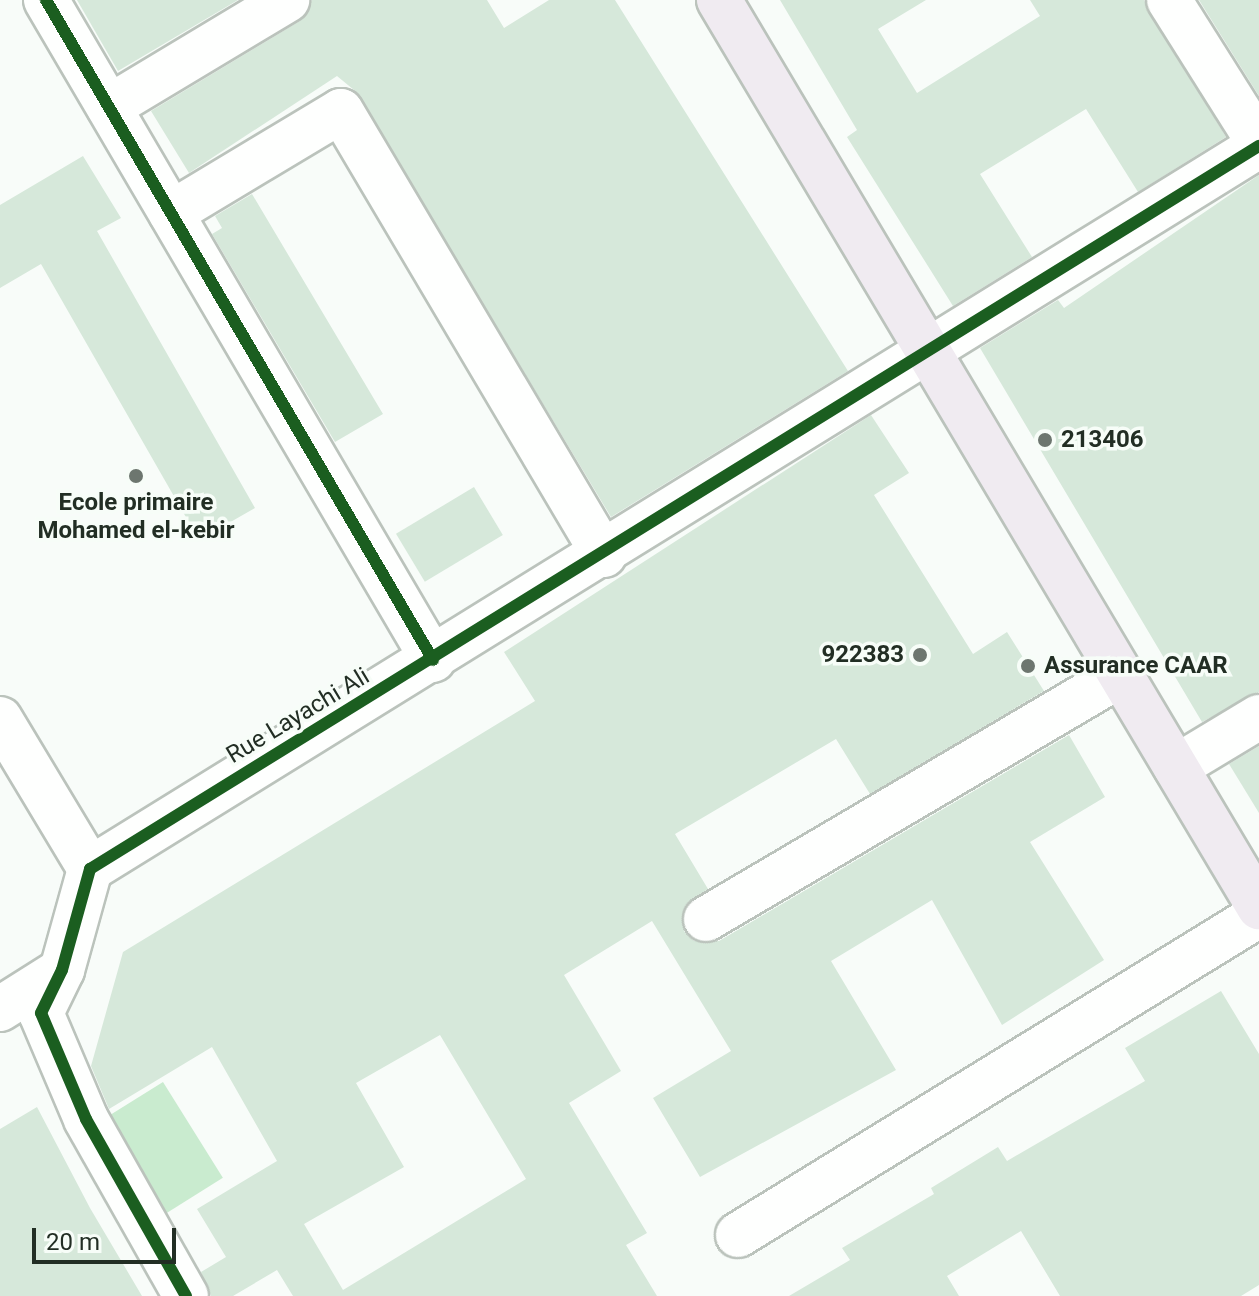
<!DOCTYPE html>
<html>
<head>
<meta charset="utf-8">
<style>
	body { margin:0 }
	#map { position:relative; width:1259px; height:1296px; overflow:hidden; background:#f8fcf9; font-family:Roboto,sans-serif }
	div>[style] { position:absolute }
	.green>* { inset:0; background:#c9ebcf; transform-origin:0 0 }
	.building>* { inset:0; background:#d6e8da; transform-origin:0 0 }
	.roads { filter:drop-shadow(2px 0 #bbc3bc) drop-shadow(-2px 0 #bbc3bc) drop-shadow(0 2px #bbc3bc) drop-shadow(0 -2px #bbc3bc) }
	.minor>* { height:44px; margin:-22px; padding:0 22px; transform-origin:22px; border-radius:22px; background:#fefffe }
	.highway>* { height:44px; margin:-22px; padding:0 22px; transform-origin:22px; border-radius:22px; background:#f0ebf1 }
	.cycleway>* { height:12px; margin:-6px; padding:0 6px; transform-origin:6px; border-radius:6px; background:#1b5e20 }
	.dots>* { width:22px; height:22px; translate:-50% -50%; box-sizing:border-box; border:4px solid #f7fdf8; border-radius:50% }
	span { translate:-50% -50%; white-space:nowrap; text-align:center; line-height:1.15; -webkit-text-stroke:7px #f7fdf8; paint-order:stroke }
	.poi-label { font-size:24px; color:#222e24; font-weight:700 }
	.left { translate:0 -50%; text-align:left }
	.right { translate:-100% -50%; text-align:right }
	.street-label { font-size:24px; color:#222e24 }
	.scale { position:absolute; left:32px; top:1228px; width:144px; height:36px; box-sizing:border-box; border:4px solid #222e24; border-top:0; padding-left:10px; font-size:24px; line-height:28px; white-space:nowrap; color:#222e24; -webkit-text-stroke:6px #f7fdf8; paint-order:stroke }
</style>
</head>
<body>
<div id="map">
	<div class="green">
		<i style="left:163px;top:1082px;width:113px;height:78px;rotate:58deg"></i>
	</div>
	<div class="building">
		<i style="clip-path:polygon(77px 0,238px 0,118px 71px)"></i>
		<i style="clip-path:polygon(312px 0,487px 0,504px 28px,549px 0,615px 0,848px 371px,611px 517px,354px 90px,337px 76px,189px 173px,151px 111px,300px 21px)"></i>
		<i style="clip-path:polygon(780px 0,926px 0,878px 29px,917px 93px,1040px 16px,1030px 0,1144px 0,1226px 137px,1138px 192px,1086px 109px,980px 174px,1032px 257px,953px 306px,847px 137px,857px 130px)"></i>
		<i style="clip-path:polygon(1199px 0,1259px 0,1259px 96px)"></i>
		<i style="clip-path:polygon(83px 156px,121px 218px,97px 231px,255px 508px,199px 540px,41px 264px,0 288px,0 205px)"></i>
		<i style="clip-path:polygon(1259px 175px,1259px 692px,1202px 722px,980px 348px,1058px 300px,1064px 308px)"></i>
		<i style="clip-path:polygon(252px 194px,383px 414px,335px 442px,212px 234px,222px 228px,215px 216px)"></i>
		<i style="clip-path:polygon(evenodd,871px 415px,909px 473px,874px 495px,973px 654px,1007px 632px,1044px 691px,870px 794px,836px 739px,675px 834px,708px 889px,685px 906px,684px 931px,694px 941px,719px 941px,1069px 735px,1105px 797px,1030px 842px,1104px 960px,1002px 1025px,932px 900px,831px 961px,896px 1070px,700px 1177px,653px 1098px,731px 1051px,652px 921px,564px 975px,621px 1071px,569px 1103px,647px 1233px,626px 1245px,657px 1296px,293px 1296px,277px 1270px,233px 1296px,211px 1296px,201px 1272px,226px 1257px,197px 1209px,277px 1161px,212px 1047px,109px 1109px,91px 1066px,123px 952px,535px 701px,504px 652px,871px 415px,440px 1035px,526px 1179px,343px 1290px,304px 1224px,404px 1167px,356px 1083px,440px 1035px)"></i>
		<i style="left:474px;top:487px;width:56px;height:91px;rotate:59deg"></i>
		<i style="clip-path:polygon(1259px 746px,1259px 813px,1229px 764px)"></i>
		<i style="clip-path:polygon(1221px 991px,1259px 1054px,1259px 1285px,1241px 1296px,1060px 1296px,1021px 1231px,947px 1276px,959px 1296px,789px 1296px,850px 1260px,842px 1248px,934px 1194px,931px 1188px,998px 1147px,1007px 1161px,1145px 1081px,1125px 1048px)"></i>
		<i style="clip-path:polygon(37px 1107px,90px 1208px,142px 1296px,0 1296px,0 1129px)"></i>
	</div>
	<div class="roads">
		<div class="minor">
			<i style="left:46px;top:0;width:765px;rotate:59.61deg"></i>
			<i style="left:1169px;top:0;width:169px;rotate:57.8deg"></i>
			<i style="left:109px;top:107px;width:208px;rotate:-31deg"></i>
			<i style="left:171px;top:213px;width:198px;rotate:-31deg"></i>
			<i style="left:341px;top:111px;width:516px;rotate:59.36deg"></i>
			<i style="left:0;top:719px;width:175px;rotate:59deg"></i>
			<i style="left:1176px;top:767px;width:97px;rotate:-31.1deg"></i>
			<i style="left:706px;top:919px;width:481px;rotate:-30.5deg"></i>
			<i style="left:0;top:1009px;width:73px;rotate:-32.2deg"></i>
			<i style="left:738px;top:1235px;width:611px;rotate:-31.56deg"></i>
			<i style="left:186px;top:1296px;width:203px;rotate:-119.5deg"></i>
			<i style="left:86px;top:1119px;width:115px;rotate:-113deg"></i>
			<i style="left:41px;top:1013px;width:48px;rotate:-64deg"></i>
			<i style="left:62px;top:970px;width:105px;rotate:-74.5deg"></i>
			<i style="left:90px;top:869px;width:1375px;rotate:-31.74deg"></i>
		</div>
		<div class="highway">
			<i style="left:719px;top:0;width:1056px;rotate:59.23deg"></i>
		</div>
	</div>
	<div class="cycleway">
		<i style="left:46px;top:0;width:765px;rotate:59.61deg"></i>
		<i style="left:186px;top:1296px;width:203px;rotate:-119.5deg"></i>
		<i style="left:86px;top:1119px;width:115px;rotate:-113deg"></i>
		<i style="left:41px;top:1013px;width:48px;rotate:-64deg"></i>
		<i style="left:62px;top:970px;width:105px;rotate:-74.5deg"></i>
		<i style="left:90px;top:869px;width:1375px;rotate:-31.74deg"></i>
	</div>
	<div class="dots">
		<i style="left:1045px;top:440px;background:#6d766f"></i>
		<i style="left:136px;top:476px;background:#6d766f"></i>
		<i style="left:920px;top:655px;background:#6d766f"></i>
		<i style="left:1028px;top:666px;background:#6d766f"></i>
	</div>
	<div class="poi-label">
		<span class="left" style="left:1061px;top:440px">213406</span>
		<span style="left:136px;top:517px">Ecole primaire<br>Mohamed el-kebir</span>
		<span class="right" style="left:904px;top:655px">922383</span>
		<span class="left" style="left:1044px;top:666px">Assurance CAAR</span>
	</div>
	<div class="street-label">
		<span style="left:298px;top:716px;rotate:-31deg">Rue Layachi Ali</span>
	</div>
	<div class="scale">20 m</div>
</div>
</body>
</html>
